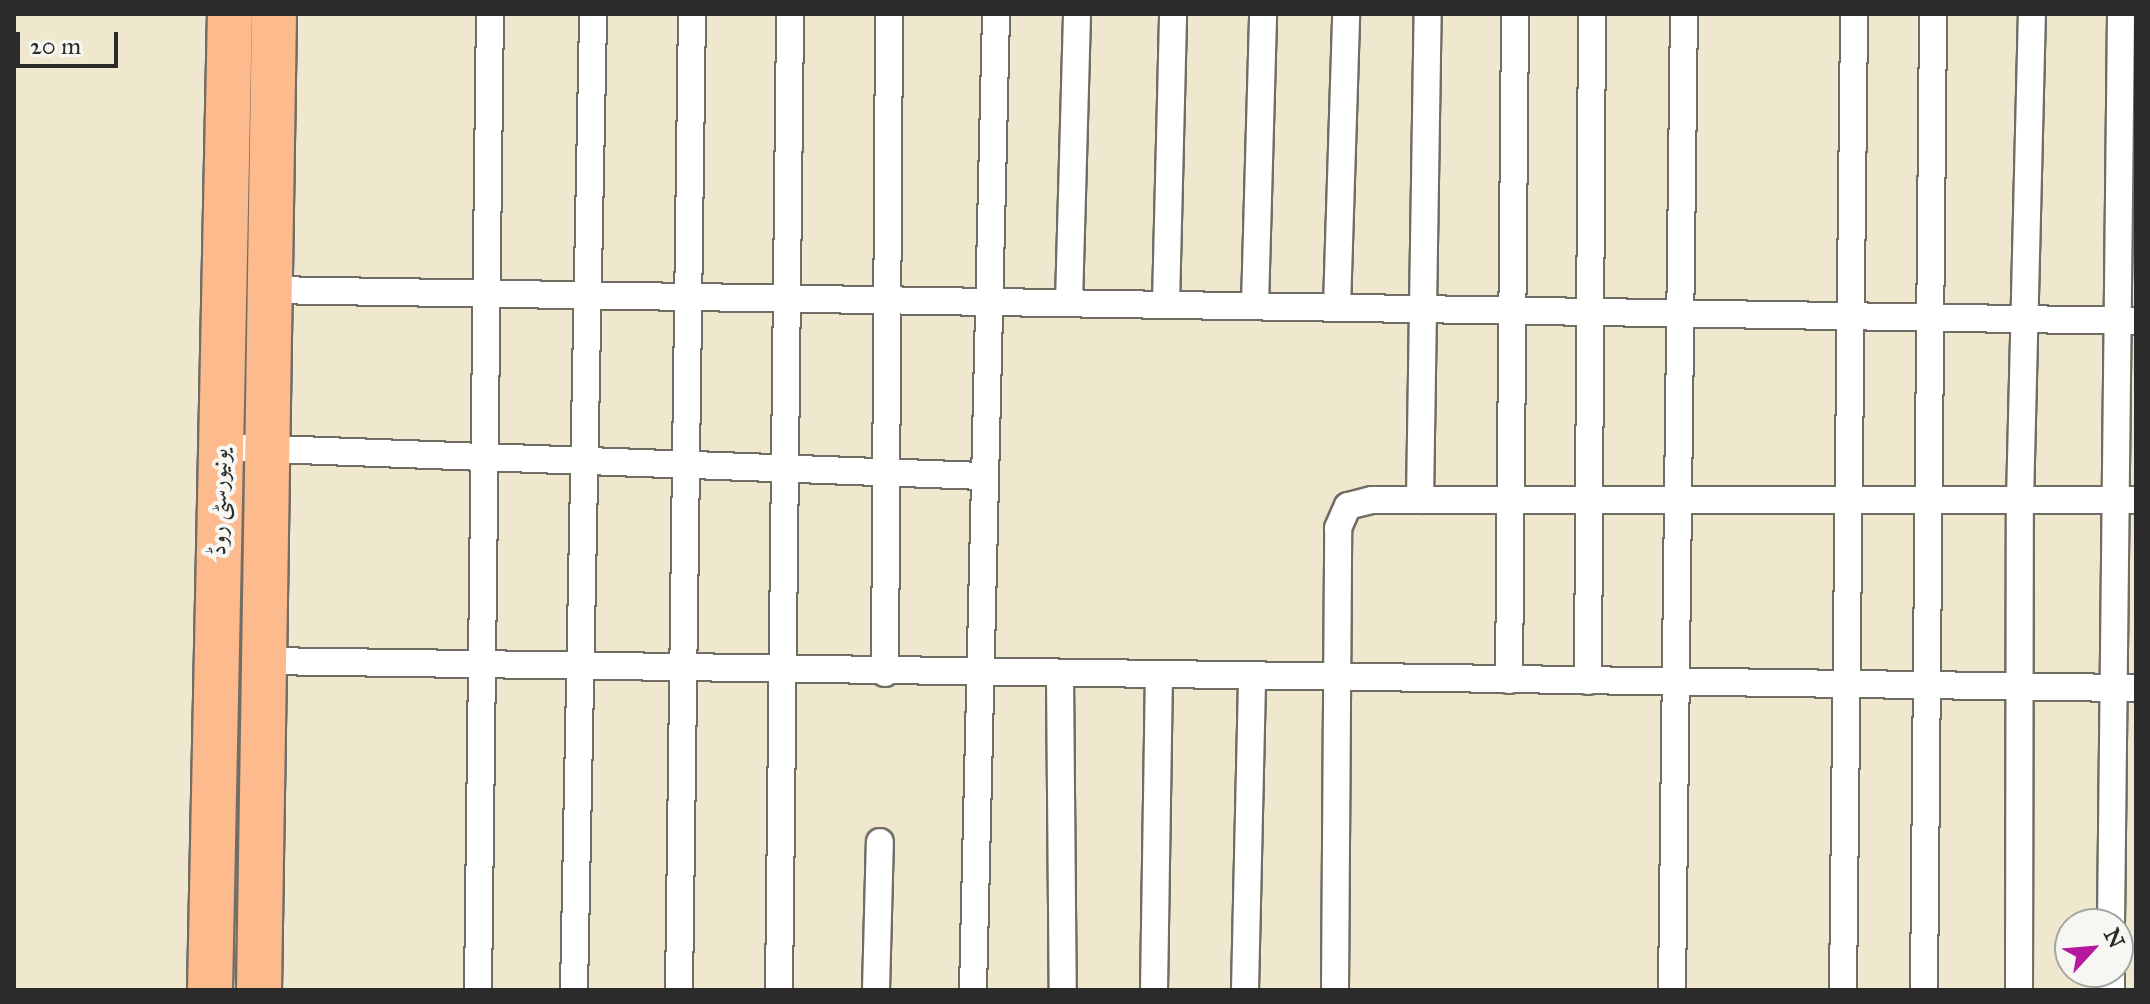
<!DOCTYPE html>
<html>
<head>
<meta charset="utf-8">
<style>
	body { margin:0 }
	#map { position:relative; width:2150px; height:1004px; overflow:hidden; background:#f0e7cf; font-family:"IM FELL Great Primer",Amiri,serif }
	div>[style] { position:absolute }
	.roads { filter:drop-shadow(2px 0 #706d64) drop-shadow(-2px 0 #706d64) drop-shadow(0 2px #706d64) drop-shadow(0 -2px #706d64) }
	.street>* { height:26px; margin:-13px; padding:0 13px; transform-origin:13px; border-radius:13px; background:#fff }
	.highway>* { height:44px; margin:-22px; padding:0 22px; transform-origin:22px; border-radius:22px; background:#fcba8d }
	span { translate:-50% -50%; white-space:nowrap; text-align:center; line-height:1.15; -webkit-text-stroke:8px #f6f6f2; paint-order:stroke }
	.street-label { font-size:24px; color:#2b2b2b }
	.frame { position:absolute; inset:0; border:16px solid #2b2b2b; pointer-events:none }
	.north { position:absolute; left:2054px; top:908px; width:80px; height:80px; box-sizing:border-box; background:#f6f6f2; border:2px solid #a5a5a2; border-radius:50%; rotate:64deg; font-size:22px; font-weight:700; line-height:32px; text-align:center; color:#2b2b2b }
	.north::after { content:''; display:block; margin:auto; width:28px; height:36px; background:#b5179e; clip-path:polygon(50% 0,100% 100%,50% 72%,0 100%) }
	.scale { position:absolute; left:16px; top:32px; width:102px; height:36px; box-sizing:border-box; border:4px solid #2b2b2b; border-top:0; padding-left:10px; font-size:24px; line-height:28px; white-space:nowrap; color:#2b2b2b; -webkit-text-stroke:6px #f6f6f2; paint-order:stroke }
</style>
</head>
<body>
<div id="map">
	<div class="roads">
		<div class="street">
			<i style="left:268px;top:290px;width:1868px;rotate:0.95deg"></i>
			<i style="left:1069px;top:302px;width:288px;rotate:-88.4deg"></i>
			<i style="left:1166px;top:304px;width:290px;rotate:-88.6deg"></i>
			<i style="left:1255px;top:305px;width:291px;rotate:-88.4deg"></i>
			<i style="left:1337px;top:307px;width:293px;rotate:-88.2deg"></i>
			<i style="left:220px;top:447px;width:763px;rotate:2.18deg"></i>
			<i style="left:1420px;top:500px;width:486px;rotate:-89.1deg"></i>
			<i style="left:263px;top:661px;width:1873px;rotate:0.83deg"></i>
			<i style="left:885px;top:673px;width:659px;rotate:-89.65deg"></i>
			<i style="left:1060px;top:677px;width:313px;rotate:89.5deg"></i>
			<i style="left:1509px;top:680px;width:666px;rotate:-89.48deg"></i>
			<i style="left:1588px;top:681px;width:667px;rotate:-89.66deg"></i>
			<i style="left:2111px;top:924px;width:910px;rotate:-89.37deg"></i>
			<i style="left:478px;top:990px;width:976px;rotate:-89.3deg"></i>
			<i style="left:574px;top:990px;width:976px;rotate:-88.88deg"></i>
			<i style="left:679px;top:990px;width:976px;rotate:-89.24deg"></i>
			<i style="left:779px;top:990px;width:976px;rotate:-89.35deg"></i>
			<i style="left:876px;top:990px;width:148px;rotate:-88.5deg"></i>
			<i style="left:973px;top:990px;width:976px;rotate:-88.65deg"></i>
			<i style="left:1154px;top:990px;width:313px;rotate:-89.1deg"></i>
			<i style="left:1245px;top:990px;width:311px;rotate:-88.7deg"></i>
			<i style="left:1335px;top:990px;width:462px;rotate:-89.6deg"></i>
			<i style="left:1338px;top:528px;width:24px;rotate:-66deg"></i>
			<i style="left:1348px;top:506px;width:25px;rotate:-14deg"></i>
			<i style="left:1372px;top:500px;width:764px"></i>
			<i style="left:1672px;top:990px;width:976px;rotate:-89.3deg"></i>
			<i style="left:1843px;top:990px;width:976px;rotate:-89.35deg"></i>
			<i style="left:1924px;top:990px;width:976px;rotate:-89.47deg"></i>
			<i style="left:2019px;top:990px;width:489px;rotate:-89.9deg"></i>
			<i style="left:2020px;top:501px;width:487px;rotate:-88.6deg"></i>
			<i style="left:2111px;top:990px;width:18px;rotate:-90deg"></i>
		</div>
		<div class="highway">
			<i style="left:210px;top:990px;width:976px;rotate:-88.83deg"></i>
			<i style="left:259px;top:990px;width:976px;rotate:-89.12deg"></i>
		</div>
	</div>
	<div class="street-label">
		<span style="left:219px;top:502px;rotate:-89deg">یونیورسٹی روڈ</span>
	</div>
	<div class="frame"></div>
	<div class="north">N</div>
	<div class="scale">20 m</div>
</div>
</body>
</html>
